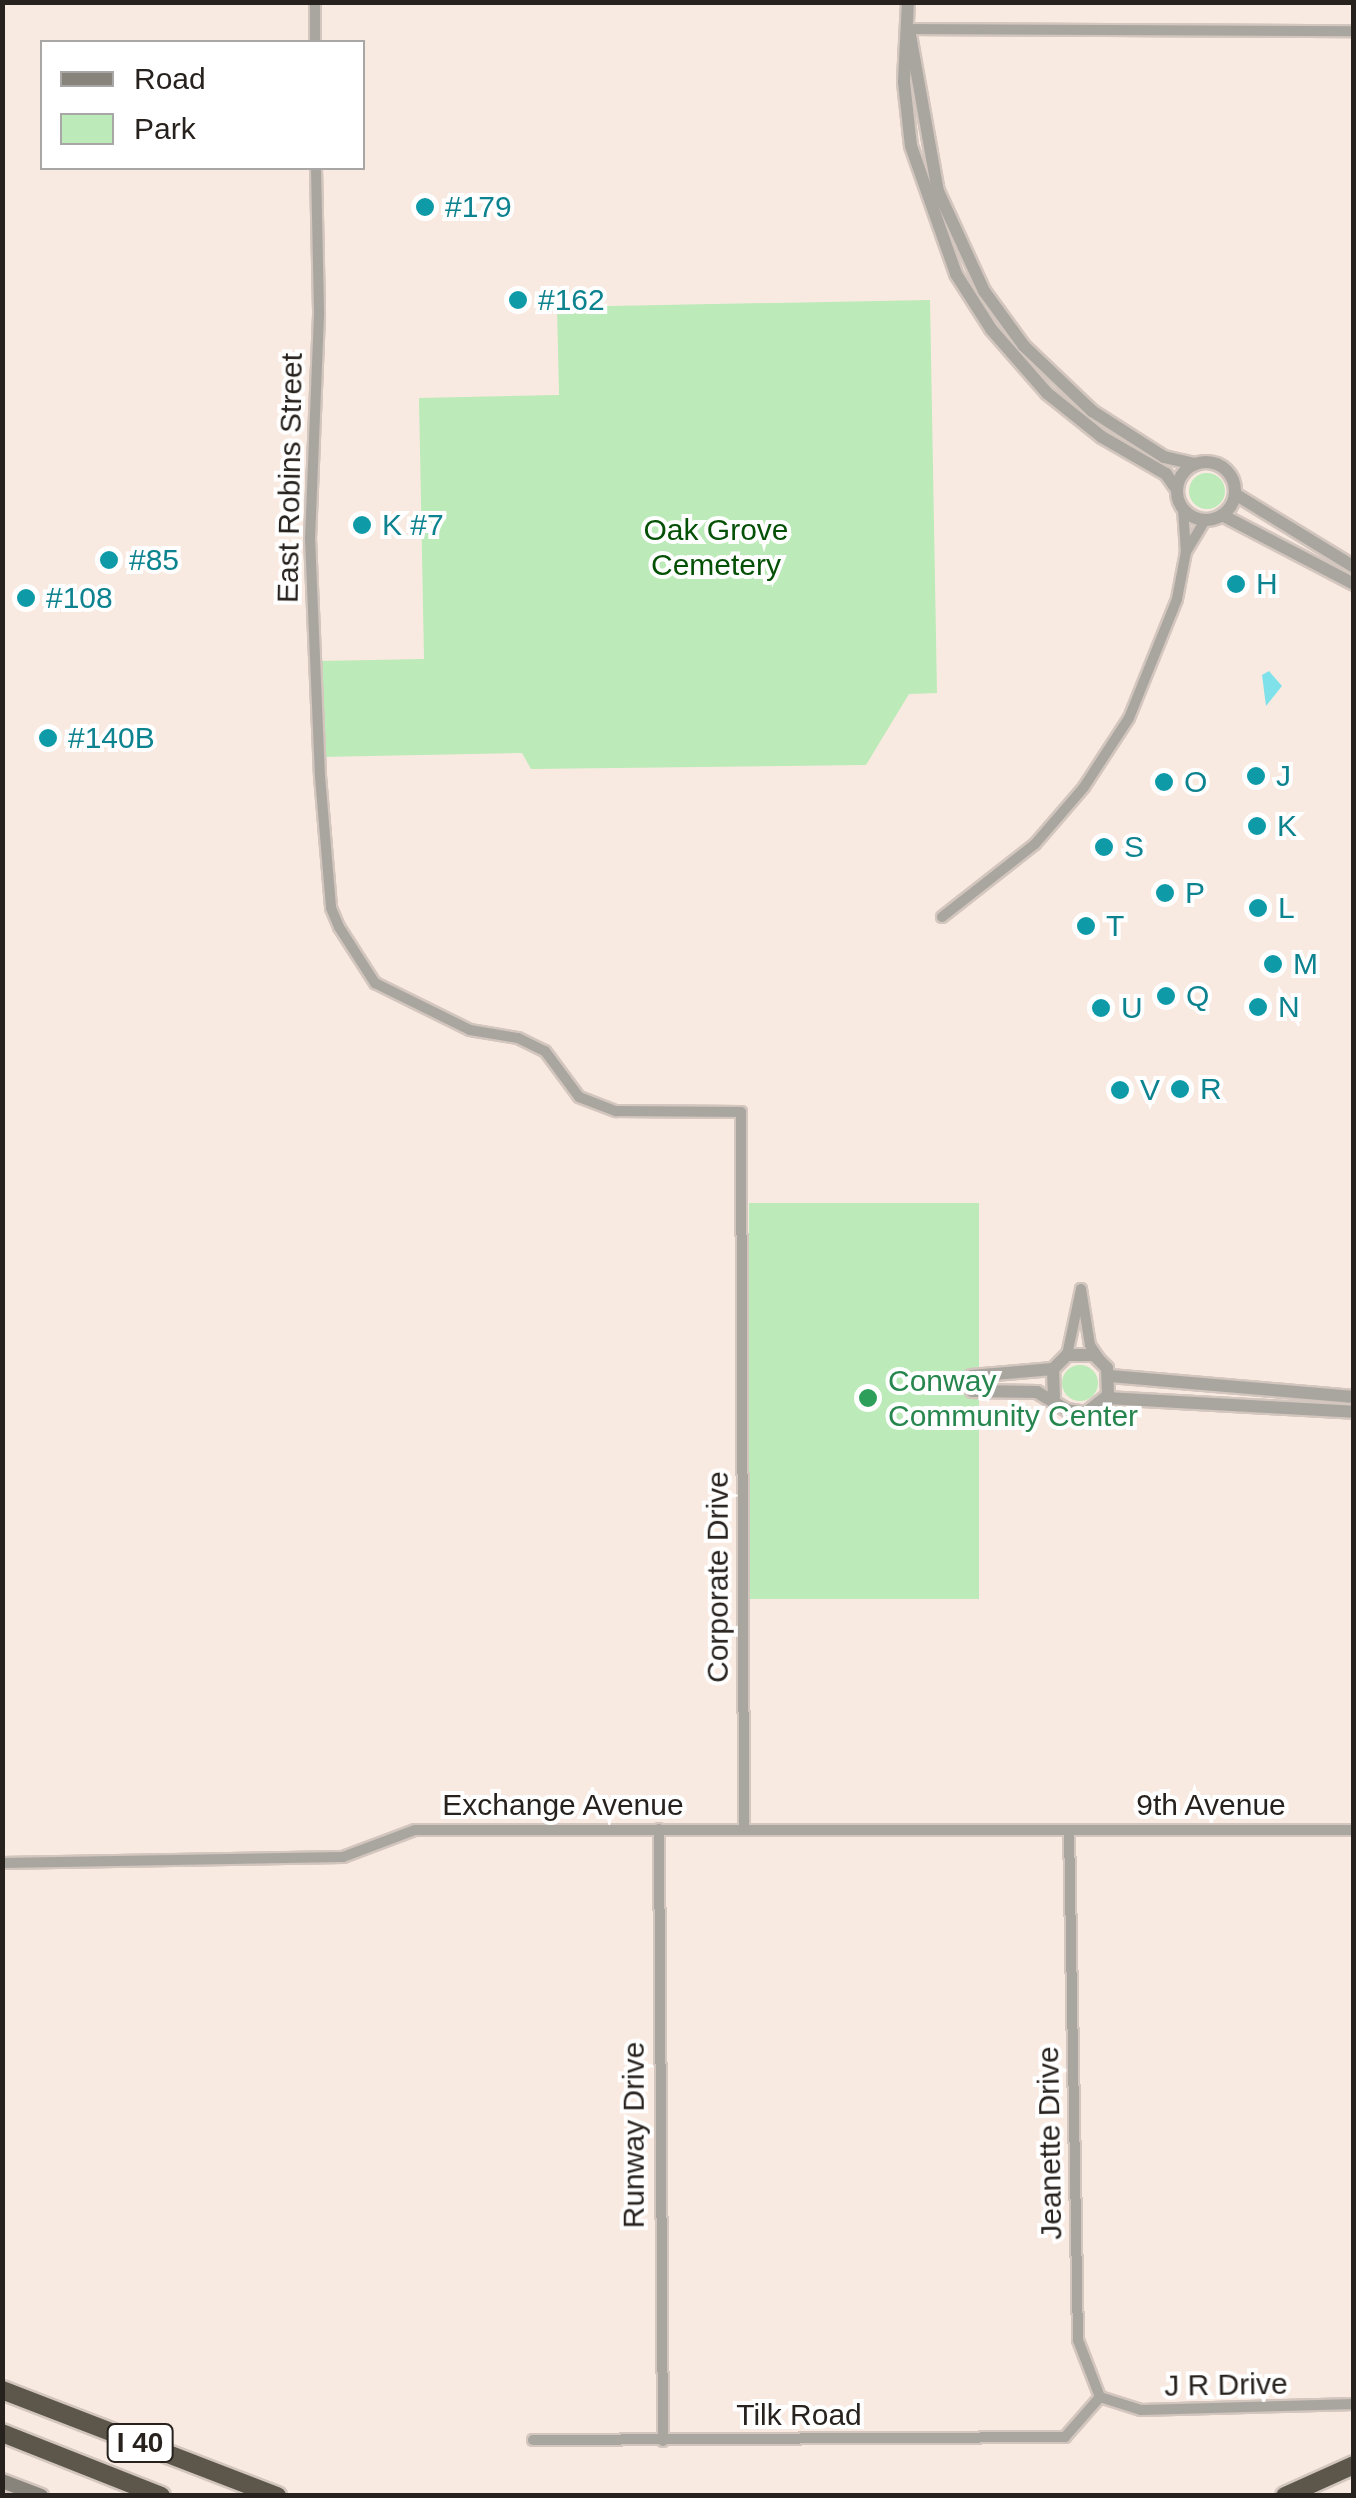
<!DOCTYPE html>
<html>
<head>
<meta charset="utf-8">
<style>
	body { margin:0 }
	#map { position:relative; width:1356px; height:2498px; overflow:hidden; background:#f9eae1; font-family:Helvetica,sans-serif }
	div>[style] { position:absolute }
	.green>* { inset:0; background:#bceab8; transform-origin:0 0 }
	.round { border-radius:50% }
	.water>* { inset:0; background:#7fe2ea }
	.roads { filter:drop-shadow(2px 0 #d3c6be) drop-shadow(-2px 0 #d3c6be) drop-shadow(0 2px #d3c6be) drop-shadow(0 -2px #d3c6be) }
	.minor>* { height:10px; margin:-5px; padding:0 5px; transform-origin:5px; border-radius:5px; background:#a9a6a0 }
	.tertiary>* { height:12px; margin:-6px; padding:0 6px; transform-origin:6px; border-radius:6px; background:#a9a6a0 }
	.tertiary>.ring { margin:-6px; padding:0; box-sizing:content-box; background:none; border:12px solid #a9a6a0; border-radius:50% }
	.secondary>* { height:14px; margin:-7px; padding:0 7px; transform-origin:7px; border-radius:7px; background:#88847b }
	.motorway>* { height:18px; margin:-9px; padding:0 9px; transform-origin:9px; border-radius:9px; background:#5d574b }
	.dots>* { width:28px; height:28px; translate:-50% -50%; box-sizing:border-box; border:5px solid #fff; border-radius:50% }
	span { translate:-50% -50%; white-space:nowrap; text-align:center; line-height:1.15; -webkit-text-stroke:8px #fff; paint-order:stroke }
	.shield-label span { padding:2px 8px; background:#fff; border:2px solid; border-radius:8px; -webkit-text-stroke-width:0 }
	.shield-label { font-size:28px; color:#27221e; font-weight:700 }
	.culture-label { font-size:30px; color:#0d838f }
	.left { translate:0 -50%; text-align:left }
	.street-label { font-size:30px; color:#27221e }
	.park-label { font-size:30px; color:#045105 }
	.leisure-label { font-size:30px; color:#27864d }
	.frame { position:absolute; inset:0; border:5px solid #27221e; pointer-events:none }
	.legend { position:absolute; left:40px; top:40px; width:325px; height:130px; box-sizing:border-box; background:#fff; border:2px solid #a9a7a5; margin:0; padding:12px 18px; list-style:none; font-size:30px; color:#27221e }
	.legend li { display:flex; align-items:center; gap:20px; height:50px }
	.legend b { width:50px; border:2px solid #a9a7a5 }
</style>
</head>
<body>
<div id="map">
	<div class="green">
		<i style="clip-path:polygon(930px 300px,937px 693px,909px 694px,866px 765px,531px 769px,522px 753px,320px 757px,319px 661px,424px 659px,419px 398px,559px 395px,557px 307px)"></i>
		<i class="round" style="left:1189px;top:473px;width:36px;height:36px"></i>
		<i style="left:749px;top:1203px;width:230px;height:396px"></i>
		<i class="round" style="left:1062px;top:1365px;width:36px;height:36px"></i>
	</div>
	<div class="water">
		<i style="clip-path:polygon(1269px 671px,1282px 686px,1266px 706px,1262px 675px)"></i>
	</div>
	<div class="roads">
		<div class="minor">
			<i style="left:315px;top:2px;width:40px;rotate:90deg"></i>
			<i style="left:909px;top:29px;width:445px;rotate:0.3deg"></i>
			<i style="left:316px;top:168px;width:147px;rotate:88.8deg"></i>
			<i style="left:319px;top:315px;width:223px;rotate:92.3deg"></i>
			<i style="left:310px;top:538px;width:238px;rotate:87.6deg"></i>
			<i style="left:320px;top:776px;width:132px;rotate:85.2deg"></i>
			<i style="left:331px;top:908px;width:21px;rotate:67deg"></i>
			<i style="left:339px;top:927px;width:67px;rotate:57.3deg"></i>
			<i style="left:375px;top:983px;width:106px;rotate:26.3deg"></i>
			<i style="left:470px;top:1030px;width:49px;rotate:9.5deg"></i>
			<i style="left:518px;top:1038px;width:30px;rotate:26deg"></i>
			<i style="left:545px;top:1051px;width:57px;rotate:53.5deg"></i>
			<i style="left:579px;top:1097px;width:40px;rotate:21deg"></i>
			<i style="left:616px;top:1111px;width:125px;rotate:0.5deg"></i>
			<i style="left:741px;top:1112px;width:718px;rotate:89.76deg"></i>
			<i style="left:1186px;top:552px;width:37px;rotate:-59deg"></i>
			<i style="left:942px;top:917px;width:118px;rotate:-38.1deg"></i>
			<i style="left:1035px;top:844px;width:75px;rotate:-49.3deg"></i>
			<i style="left:1084px;top:787px;width:82px;rotate:-56.9deg"></i>
			<i style="left:1129px;top:718px;width:128px;rotate:-68deg"></i>
			<i style="left:1177px;top:599px;width:48px;rotate:-79.2deg"></i>
			<i style="left:1186px;top:552px;width:44px;rotate:-93.9deg"></i>
			<i style="left:1081px;top:1289px;width:57px;rotate:80.9deg"></i>
			<i style="left:1090px;top:1345px;width:18px;rotate:56deg"></i>
			<i style="left:1067px;top:1355px;width:67px;rotate:-78deg"></i>
			<i style="left:659px;top:1829px;width:612px;rotate:89.63deg"></i>
			<i style="left:2px;top:1863px;width:341px;rotate:-1deg"></i>
			<i style="left:343px;top:1857px;width:77px;rotate:-20.6deg"></i>
			<i style="left:415px;top:1830px;width:939px"></i>
			<i style="left:1100px;top:2397px;width:43px;rotate:17.6deg"></i>
			<i style="left:1141px;top:2410px;width:213px;rotate:-1.6deg"></i>
			<i style="left:533px;top:2440px;width:532px;rotate:-0.32deg"></i>
			<i style="left:1065px;top:2437px;width:53px;rotate:-48.8deg"></i>
			<i style="left:1100px;top:2397px;width:61px;rotate:-111.1deg"></i>
			<i style="left:1078px;top:2340px;width:510px;rotate:-91.01deg"></i>
		</div>
		<div class="tertiary">
			<i style="left:908px;top:2px;width:80px;rotate:92.9deg"></i>
			<i style="left:904px;top:82px;width:64px;rotate:83.8deg"></i>
			<i style="left:911px;top:146px;width:136px;rotate:70.6deg"></i>
			<i style="left:956px;top:274px;width:65px;rotate:57.5deg"></i>
			<i style="left:991px;top:329px;width:85px;rotate:48.8deg"></i>
			<i style="left:1047px;top:393px;width:70px;rotate:38.7deg"></i>
			<i style="left:1102px;top:437px;width:74px;rotate:30deg"></i>
			<i style="left:1166px;top:474px;width:19px;rotate:55deg"></i>
			<i style="left:909px;top:29px;width:165px;rotate:79.9deg"></i>
			<i style="left:938px;top:191px;width:110px;rotate:65.3deg"></i>
			<i style="left:984px;top:291px;width:68px;rotate:54deg"></i>
			<i style="left:1024px;top:346px;width:94px;rotate:43.7deg"></i>
			<i style="left:1092px;top:411px;width:85px;rotate:32.6deg"></i>
			<i style="left:1164px;top:457px;width:32px;rotate:13deg"></i>
			<i class="ring" style="left:1177px;top:462px;width:46px;height:46px"></i>
			<i style="left:1235px;top:494px;width:140px;rotate:31.5deg"></i>
			<i style="left:1222px;top:515px;width:149px;rotate:27.6deg"></i>
			<i style="left:971px;top:1376px;width:82px;rotate:-4.9deg"></i>
			<i style="left:1110px;top:1376px;width:245px;rotate:4.9deg"></i>
			<i style="left:972px;top:1391px;width:65px;rotate:0.9deg"></i>
			<i style="left:1037px;top:1392px;width:35px;rotate:31deg"></i>
			<i style="left:1067px;top:1410px;width:19px;rotate:9deg"></i>
			<i style="left:1086px;top:1413px;width:28px;rotate:-39deg"></i>
			<i style="left:1108px;top:1395px;width:27px;rotate:-92deg"></i>
			<i style="left:1107px;top:1368px;width:18px;rotate:-135deg"></i>
			<i style="left:1094px;top:1355px;width:27px;rotate:180deg"></i>
			<i style="left:1067px;top:1355px;width:20px;rotate:135deg"></i>
			<i style="left:1053px;top:1369px;width:28px;rotate:88deg"></i>
			<i style="left:1106px;top:1398px;width:248px;rotate:3.2deg"></i>
		</div>
		<div class="secondary">
			<i style="left:2px;top:2481px;width:42px;rotate:21deg"></i>
		</div>
		<div class="motorway">
			<i style="left:2px;top:2390px;width:295px;rotate:21.1deg"></i>
			<i style="left:2px;top:2433px;width:171px;rotate:21.6deg"></i>
			<i style="left:1285px;top:2496px;width:76px;rotate:-24.2deg"></i>
		</div>
	</div>
	<div class="dots">
		<i style="left:425px;top:207px;background:#0f9aa8"></i>
		<i style="left:518px;top:300px;background:#0f9aa8"></i>
		<i style="left:362px;top:525px;background:#0f9aa8"></i>
		<i style="left:109px;top:560px;background:#0f9aa8"></i>
		<i style="left:1236px;top:584px;background:#0f9aa8"></i>
		<i style="left:26px;top:598px;background:#0f9aa8"></i>
		<i style="left:48px;top:738px;background:#0f9aa8"></i>
		<i style="left:1256px;top:776px;background:#0f9aa8"></i>
		<i style="left:1164px;top:782px;background:#0f9aa8"></i>
		<i style="left:1257px;top:826px;background:#0f9aa8"></i>
		<i style="left:1104px;top:847px;background:#0f9aa8"></i>
		<i style="left:1165px;top:893px;background:#0f9aa8"></i>
		<i style="left:1258px;top:908px;background:#0f9aa8"></i>
		<i style="left:1086px;top:926px;background:#0f9aa8"></i>
		<i style="left:1273px;top:964px;background:#0f9aa8"></i>
		<i style="left:1166px;top:996px;background:#0f9aa8"></i>
		<i style="left:1258px;top:1007px;background:#0f9aa8"></i>
		<i style="left:1101px;top:1008px;background:#0f9aa8"></i>
		<i style="left:1180px;top:1089px;background:#0f9aa8"></i>
		<i style="left:1120px;top:1090px;background:#0f9aa8"></i>
		<i style="left:868px;top:1398px;background:#2e9e5b"></i>
	</div>
	<div class="shield-label">
		<span style="left:140px;top:2443px">I 40</span>
	</div>
	<div class="culture-label">
		<span class="left" style="left:445px;top:207px">#179</span>
		<span class="left" style="left:538px;top:300px">#162</span>
		<span class="left" style="left:382px;top:525px">K #7</span>
		<span class="left" style="left:129px;top:560px">#85</span>
		<span class="left" style="left:1256px;top:584px">H</span>
		<span class="left" style="left:46px;top:598px">#108</span>
		<span class="left" style="left:68px;top:738px">#140B</span>
		<span class="left" style="left:1276px;top:776px">J</span>
		<span class="left" style="left:1184px;top:782px">O</span>
		<span class="left" style="left:1277px;top:826px">K</span>
		<span class="left" style="left:1124px;top:847px">S</span>
		<span class="left" style="left:1185px;top:893px">P</span>
		<span class="left" style="left:1278px;top:908px">L</span>
		<span class="left" style="left:1106px;top:926px">T</span>
		<span class="left" style="left:1293px;top:964px">M</span>
		<span class="left" style="left:1186px;top:996px">Q</span>
		<span class="left" style="left:1278px;top:1007px">N</span>
		<span class="left" style="left:1121px;top:1008px">U</span>
		<span class="left" style="left:1200px;top:1089px">R</span>
		<span class="left" style="left:1140px;top:1090px">V</span>
	</div>
	<div class="street-label">
		<span style="left:290px;top:478px;rotate:-89deg">East Robins Street</span>
		<span style="left:718px;top:1577px;rotate:-90deg">Corporate Drive</span>
		<span style="left:563px;top:1805px">Exchange Avenue</span>
		<span style="left:1211px;top:1805px">9th Avenue</span>
		<span style="left:634px;top:2135px;rotate:-90deg">Runway Drive</span>
		<span style="left:1050px;top:2143px;rotate:-91deg">Jeanette Drive</span>
		<span style="left:1226px;top:2385px;rotate:-1deg">J R Drive</span>
		<span style="left:799px;top:2415px">Tilk Road</span>
	</div>
	<div class="park-label">
		<span style="left:716px;top:547px">Oak Grove<br>Cemetery</span>
	</div>
	<div class="leisure-label">
		<span class="left" style="left:888px;top:1398px">Conway<br>Community Center</span>
	</div>
	<div class="frame"></div>
	<ul class="legend">
	<li><b style="height:12px;background:#88847b"></b>Road</li>
	<li><b style="height:28px;background:#bceab8"></b>Park</li>
	</ul>
</div>
</body>
</html>
